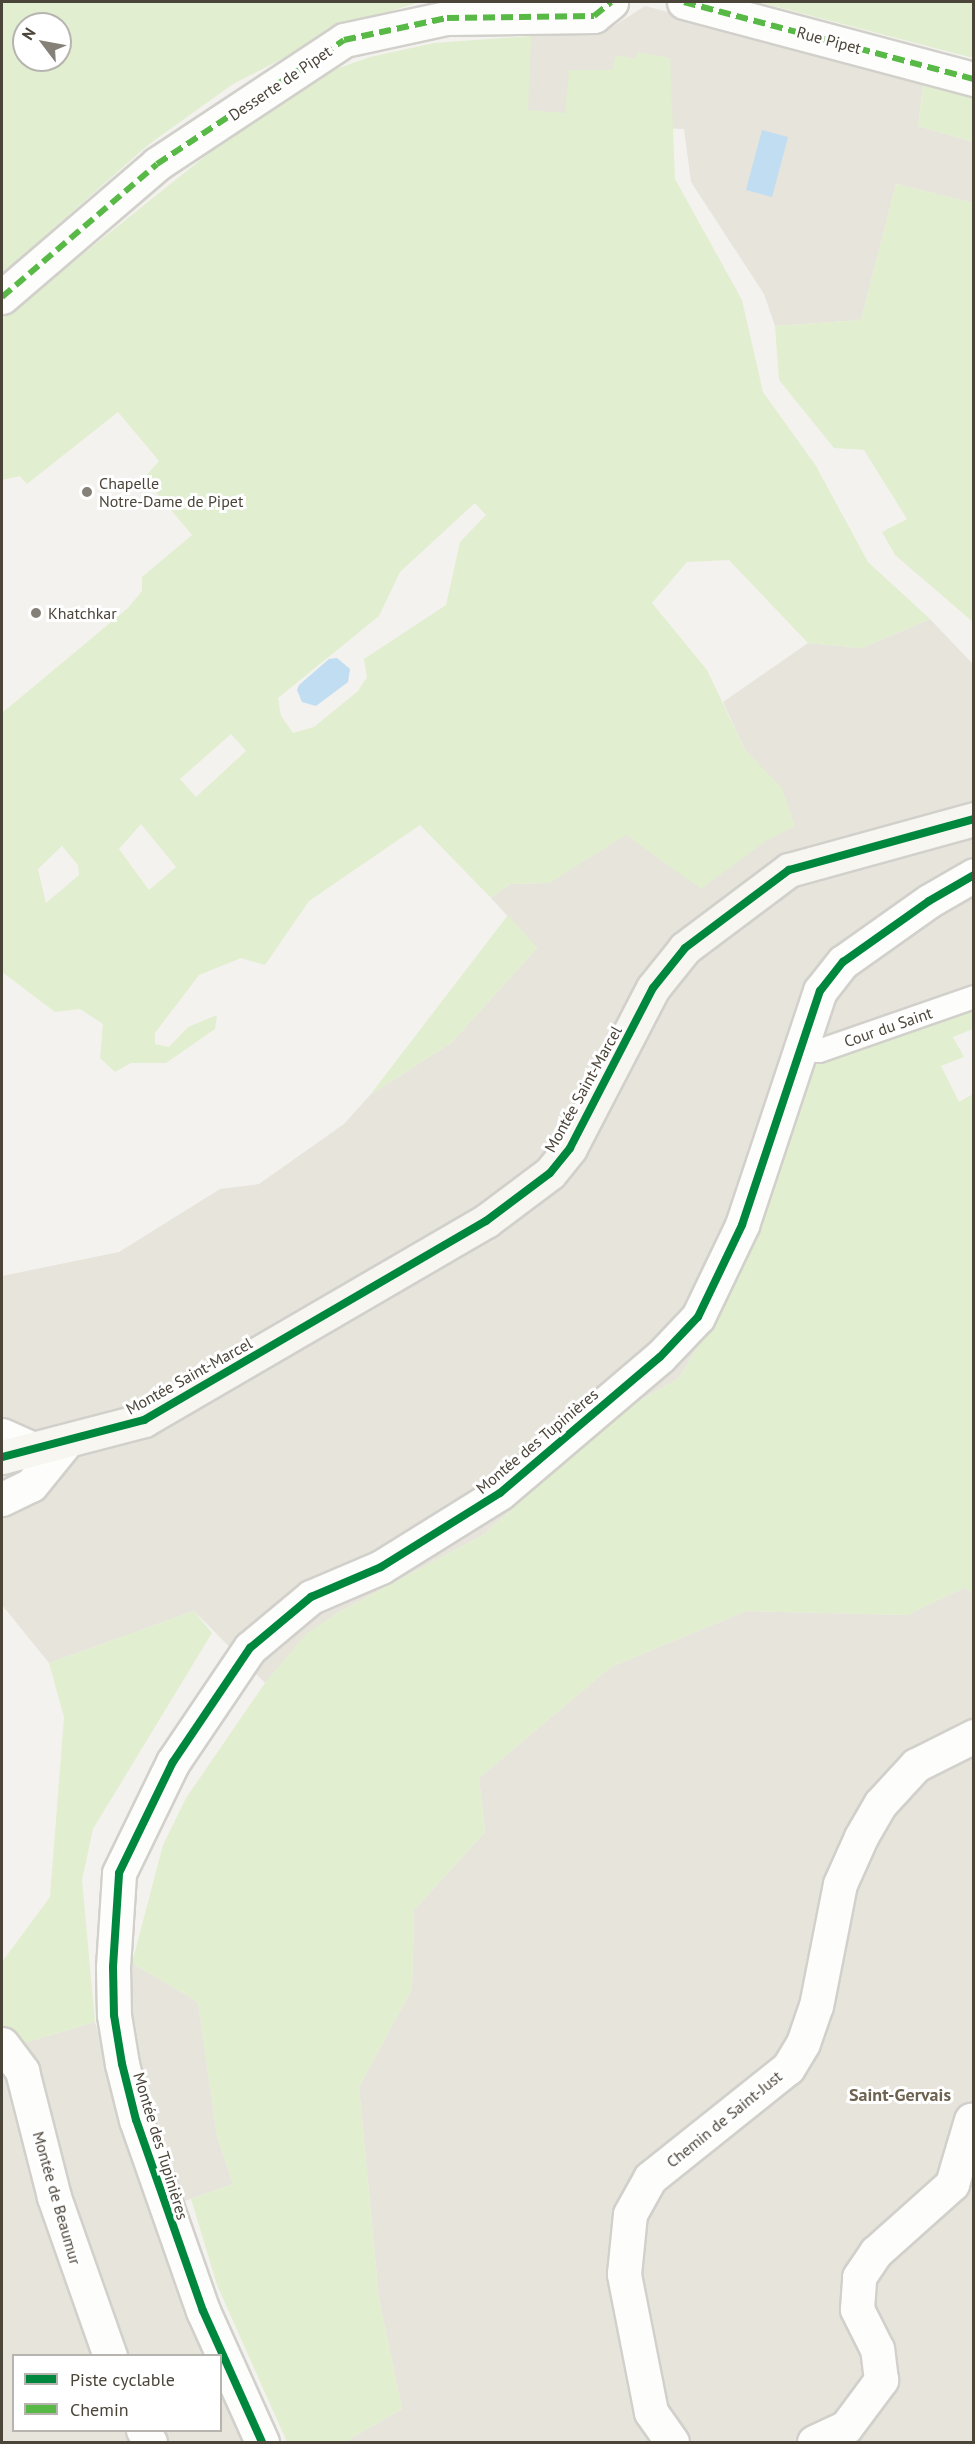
<!DOCTYPE html>
<html>
<head>
<meta charset="utf-8">
<style>
	body { margin:0 }
	#map { position:relative; width:975px; height:2444px; overflow:hidden; background:#f4f2ee; font-family:"PT Sans",sans-serif }
	div>[style] { position:absolute }
	.residential>* { inset:0; background:#e7e4dc }
	.green>* { inset:0; background:#e1eecf }
	.water>* { inset:0; background:#c0ddf1; transform-origin:0 0 }
	.roads { filter:drop-shadow(2px 0 #d2d0cb) drop-shadow(-2px 0 #d2d0cb) drop-shadow(0 2px #d2d0cb) drop-shadow(0 -2px #d2d0cb) }
	.service>* { height:22px; margin:-11px; padding:0 11px; transform-origin:11px; border-radius:11px; background:#fdfdfc }
	.minor>* { height:33px; margin:-16.5px; padding:0 16.5px; transform-origin:16.5px; border-radius:16.5px; background:#fdfdfc }
	.secondary>* { height:33px; margin:-16.5px; padding:0 16.5px; transform-origin:16.5px; border-radius:16.5px; background:#f7f6f1 }
	.quiet>* { height:6px; margin-top:-3px; transform-origin:0; background:repeating-linear-gradient(90deg,#58b947 0 12px,transparent 0 18px) }
	.cycleway>* { height:8px; margin:-4px; padding:0 4px; transform-origin:4px; border-radius:4px; background:#00873e }
	.dots>* { width:16px; height:16px; translate:-50% -50%; box-sizing:border-box; border:3px solid #fff; border-radius:50% }
	span { translate:-50% -50%; white-space:nowrap; text-align:center; line-height:1.15; -webkit-text-stroke:6px #fff; paint-order:stroke }
	.street-label { font-size:16px; color:#4b4439 }
	.poi-label { font-size:16px; color:#4b4439 }
	.left { translate:0 -50%; text-align:left }
	.neighbourhood-label { font-size:18px; color:#6e6250; font-weight:700 }
	.frame { position:absolute; inset:0; border:3px solid #4b4439; pointer-events:none }
	.legend { position:absolute; left:12px; top:2354px; width:210px; height:78px; box-sizing:border-box; background:#fff; border:2px solid #b7b4b0; margin:0; padding:8px 10px; list-style:none; font-size:18px; color:#4b4439 }
	.legend li { display:flex; align-items:center; gap:12px; height:30px }
	.legend b { width:30px; border:2px solid #b7b4b0 }
	.north { position:absolute; left:12px; top:12px; width:60px; height:60px; box-sizing:border-box; background:#fff; border:2px solid #b7b4b0; border-radius:50%; rotate:302deg; font-size:16px; font-weight:700; line-height:24px; text-align:center; color:#4b4439 }
	.north::after { content:''; display:block; margin:auto; width:21px; height:27px; background:#868178; clip-path:polygon(50% 0,100% 100%,50% 72%,0 100%) }
</style>
</head>
<body>
<div id="map">
	<div class="residential">
		<i style="clip-path:polygon(645px 6px,924px 78px,918px 126px,973px 142px,973px 203px,896px 184px,861px 320px,775px 326px,764px 294px,691px 182px,684px 129px,521px 122px,527px 32px,609px 29px)"></i>
		<i style="clip-path:polygon(930px 619px,973px 664px,973px 1012px,962px 1008px,815px 1057px,800px 1115px,758px 1226px,713px 1322px,679px 1378px,624px 1410px,483px 1535px,339px 1612px,307px 1634px,265px 1683px,194px 1611px,49px 1663px,2px 1605px,2px 1276px,119px 1252px,220px 1189px,259px 1184px,344px 1124px,370px 1095px,451px 1043px,537px 948px,491px 898px,510px 884px,549px 883px,626px 834px,760px 766px,745px 750px,723px 702px,808px 643px,862px 648px)"></i>
		<i style="clip-path:polygon(964px 1588px,973px 1592px,973px 2442px,345px 2442px,402px 2409px,379px 2299px,359px 2087px,412px 1989px,414px 1910px,485px 1832px,479px 1778px,611px 1667px,746px 1611px,907px 1615px)"></i>
		<i style="clip-path:polygon(132px 1963px,198px 2002px,217px 2136px,233px 2184px,182px 2202px,128px 2020px)"></i>
		<i style="clip-path:polygon(95px 2022px,128px 2133px,210px 2355px,123px 2355px,17px 2045px)"></i>
		<i style="clip-path:polygon(2px 2063px,6px 2066px,102px 2355px,14px 2356px,14px 2430px,134px 2431px,140px 2442px,2px 2442px)"></i>
		<i style="clip-path:polygon(221px 2382px,252px 2442px,165px 2442px,158px 2431px,220px 2430px)"></i>
	</div>
	<div class="green">
		<i style="clip-path:polygon(evenodd,2px 2px,420px 2px,355px 22px,233px 84px,148px 145px,2px 274px,2px 2px,24px 24px,60px 24px,60px 60px,24px 60px,24px 24px)"></i>
		<i style="clip-path:polygon(758px 2px,973px 2px,973px 58px)"></i>
		<i style="clip-path:polygon(evenodd,531px 36px,528px 110px,565px 113px,569px 70px,612px 70px,616px 55px,636px 59px,637px 52px,670px 58px,675px 179px,742px 300px,763px 392px,816px 466px,868px 562px,930px 619px,862px 648px,808px 643px,729px 560px,687px 562px,652px 603px,707px 670px,745px 750px,782px 788px,795px 826px,766px 841px,701px 889px,626px 835px,549px 883px,510px 884px,491px 898px,420px 825px,309px 901px,265px 965px,241px 958px,199px 975px,155px 1033px,155px 1044px,169px 1047px,188px 1027px,217px 1015px,215px 1029px,166px 1063px,131px 1063px,115px 1072px,100px 1058px,103px 1024px,80px 1009px,55px 1012px,2px 972px,2px 713px,128px 608px,142px 591px,142px 577px,192px 535px,144px 478px,159px 461px,118px 412px,27px 484px,20px 476px,2px 480px,2px 319px,244px 125px,317px 76px,370px 57px,434px 43px,531px 36px,475px 503px,486px 515px,460px 542px,446px 605px,364px 659px,367px 677px,358px 691px,314px 727px,293px 733px,281px 716px,278px 698px,379px 616px,400px 572px,475px 503px,531px 36px,231px 734px,246px 751px,196px 797px,180px 779px,231px 734px,531px 36px,141px 824px,176px 867px,149px 890px,119px 849px,141px 824px,531px 36px,62px 846px,78px 865px,79px 875px,46px 903px,38px 869px,62px 846px)"></i>
		<i style="clip-path:polygon(924px 78px,973px 92px,973px 142px,918px 126px)"></i>
		<i style="clip-path:polygon(896px 184px,973px 203px,973px 622px,895px 555px,882px 532px,907px 519px,864px 450px,834px 448px,779px 380px,775px 326px,861px 320px)"></i>
		<i style="clip-path:polygon(508px 915px,537px 948px,451px 1043px,370px 1095px)"></i>
		<i style="clip-path:polygon(963px 1008px,973px 1012px,973px 1029px,953px 1037px,964px 1057px,941px 1066px,959px 1102px,973px 1094px,973px 1592px,964px 1588px,907px 1615px,746px 1611px,611px 1667px,479px 1778px,485px 1832px,414px 1910px,412px 1989px,359px 2087px,379px 2299px,402px 2409px,345px 2442px,287px 2442px,217px 2285px,191px 2199px,233px 2184px,217px 2136px,198px 2002px,132px 1963px,163px 1845px,186px 1798px,265px 1683px,306px 1634px,339px 1612px,483px 1535px,624px 1410px,679px 1378px,713px 1322px,758px 1226px,800px 1115px,815px 1057px)"></i>
		<i style="clip-path:polygon(194px 1611px,212px 1633px,93px 1829px,82px 1880px,95px 2022px,17px 2045px,2px 2024px,2px 1962px,50px 1897px,64px 1717px,49px 1663px)"></i>
	</div>
	<div class="water">
		<i style="left:762px;top:130px;width:27px;height:62px;rotate:15deg"></i>
		<i style="clip-path:polygon(337px 658px,350px 669px,348px 682px,316px 706px,302px 702px,297px 690px,299px 685px,329px 659px)"></i>
	</div>
	<div class="roads">
		<div class="service">
			<i style="left:801px;top:1050px;width:18px;rotate:3deg"></i>
			<i style="left:819px;top:1051px;width:164px;rotate:-19.2deg"></i>
		</div>
		<div class="minor">
			<i style="left:684px;top:2px;width:300px;rotate:14.9deg"></i>
			<i style="left:2px;top:297px;width:204px;rotate:-40.6deg"></i>
			<i style="left:157px;top:164px;width:224px;rotate:-33.5deg"></i>
			<i style="left:344px;top:40px;width:105px;rotate:-12.1deg"></i>
			<i style="left:447px;top:18px;width:147px;rotate:-0.8deg"></i>
			<i style="left:594px;top:16px;width:22px;rotate:-39deg"></i>
			<i style="left:2px;top:1435px;width:35px;rotate:24deg"></i>
			<i style="left:2px;top:1499px;width:32px;rotate:-26deg"></i>
			<i style="left:31px;top:1485px;width:55px;rotate:-50.9deg"></i>
			<i style="left:2px;top:2044px;width:34px;rotate:53deg"></i>
			<i style="left:22px;top:2071px;width:130px;rotate:75.7deg"></i>
			<i style="left:54px;top:2197px;width:169px;rotate:70.6deg"></i>
			<i style="left:143px;top:2430px;width:14px;rotate:60deg"></i>
			<i style="left:262px;top:2442px;width:144px;rotate:-114.2deg"></i>
			<i style="left:203px;top:2311px;width:202px;rotate:-109.3deg"></i>
			<i style="left:136px;top:2120px;width:58px;rotate:-104deg"></i>
			<i style="left:122px;top:2064px;width:50px;rotate:-99.3deg"></i>
			<i style="left:114px;top:2015px;width:48px;rotate:-91.2deg"></i>
			<i style="left:113px;top:1967px;width:94px;rotate:-86.3deg"></i>
			<i style="left:119px;top:1873px;width:123px;rotate:-64.1deg"></i>
			<i style="left:173px;top:1762px;width:138px;rotate:-56deg"></i>
			<i style="left:250px;top:1648px;width:80px;rotate:-39.9deg"></i>
			<i style="left:311px;top:1597px;width:76px;rotate:-23.2deg"></i>
			<i style="left:381px;top:1567px;width:140px;rotate:-31.9deg"></i>
			<i style="left:500px;top:1493px;width:210px;rotate:-40.4deg"></i>
			<i style="left:660px;top:1357px;width:55px;rotate:-46.5deg"></i>
			<i style="left:698px;top:1317px;width:102px;rotate:-64.4deg"></i>
			<i style="left:742px;top:1225px;width:247px;rotate:-71.6deg"></i>
			<i style="left:820px;top:991px;width:37px;rotate:-52deg"></i>
			<i style="left:843px;top:962px;width:105px;rotate:-35.3deg"></i>
			<i style="left:929px;top:901px;width:52px;rotate:-30deg"></i>
			<i style="left:672px;top:2442px;width:37px;rotate:-125deg"></i>
			<i style="left:651px;top:2412px;width:141px;rotate:-101.1deg"></i>
			<i style="left:624px;top:2274px;width:60px;rotate:-84.3deg"></i>
			<i style="left:630px;top:2214px;width:41px;rotate:-60.9deg"></i>
			<i style="left:650px;top:2178px;width:176px;rotate:-38.6deg"></i>
			<i style="left:788px;top:2068px;width:29px;rotate:-59deg"></i>
			<i style="left:803px;top:2043px;width:39px;rotate:-71deg"></i>
			<i style="left:816px;top:2006px;width:124px;rotate:-78.9deg"></i>
			<i style="left:840px;top:1884px;width:51px;rotate:-65.9deg"></i>
			<i style="left:861px;top:1837px;width:39px;rotate:-60deg"></i>
			<i style="left:881px;top:1803px;width:52px;rotate:-47.4deg"></i>
			<i style="left:916px;top:1765px;width:65px;rotate:-26.6deg"></i>
			<i style="left:814px;top:2442px;width:35px;rotate:-25deg"></i>
			<i style="left:846px;top:2427px;width:59px;rotate:-53.3deg"></i>
			<i style="left:881px;top:2380px;width:31px;rotate:-97deg"></i>
			<i style="left:877px;top:2349px;width:45px;rotate:-116.6deg"></i>
			<i style="left:857px;top:2309px;width:32px;rotate:-86deg"></i>
			<i style="left:859px;top:2277px;width:30px;rotate:-56deg"></i>
			<i style="left:876px;top:2252px;width:102px;rotate:-41.8deg"></i>
			<i style="left:952px;top:2184px;width:67px;rotate:-73.5deg"></i>
		</div>
		<div class="secondary">
			<i style="left:2px;top:1457px;width:147px;rotate:-14.6deg"></i>
			<i style="left:144px;top:1420px;width:396px;rotate:-30.2deg"></i>
			<i style="left:486px;top:1221px;width:80px;rotate:-36.9deg"></i>
			<i style="left:550px;top:1173px;width:32px;rotate:-51deg"></i>
			<i style="left:570px;top:1148px;width:180px;rotate:-62.6deg"></i>
			<i style="left:653px;top:988px;width:51px;rotate:-51.3deg"></i>
			<i style="left:685px;top:948px;width:130px;rotate:-36.9deg"></i>
			<i style="left:789px;top:870px;width:192px;rotate:-15.4deg"></i>
		</div>
	</div>
	<div class="quiet">
		<i style="left:684px;top:2px;width:300px;rotate:14.9deg"></i>
		<i style="left:2px;top:297px;width:204px;rotate:-40.6deg"></i>
		<i style="left:157px;top:164px;width:224px;rotate:-33.5deg"></i>
		<i style="left:344px;top:40px;width:105px;rotate:-12.1deg"></i>
		<i style="left:447px;top:18px;width:147px;rotate:-0.8deg"></i>
		<i style="left:594px;top:16px;width:22px;rotate:-39deg"></i>
	</div>
	<div class="cycleway">
		<i style="left:2px;top:1457px;width:147px;rotate:-14.6deg"></i>
		<i style="left:144px;top:1420px;width:396px;rotate:-30.2deg"></i>
		<i style="left:486px;top:1221px;width:80px;rotate:-36.9deg"></i>
		<i style="left:550px;top:1173px;width:32px;rotate:-51deg"></i>
		<i style="left:570px;top:1148px;width:180px;rotate:-62.6deg"></i>
		<i style="left:653px;top:988px;width:51px;rotate:-51.3deg"></i>
		<i style="left:685px;top:948px;width:130px;rotate:-36.9deg"></i>
		<i style="left:789px;top:870px;width:192px;rotate:-15.4deg"></i>
		<i style="left:262px;top:2442px;width:144px;rotate:-114.2deg"></i>
		<i style="left:203px;top:2311px;width:202px;rotate:-109.3deg"></i>
		<i style="left:136px;top:2120px;width:58px;rotate:-104deg"></i>
		<i style="left:122px;top:2064px;width:50px;rotate:-99.3deg"></i>
		<i style="left:114px;top:2015px;width:48px;rotate:-91.2deg"></i>
		<i style="left:113px;top:1967px;width:94px;rotate:-86.3deg"></i>
		<i style="left:119px;top:1873px;width:123px;rotate:-64.1deg"></i>
		<i style="left:173px;top:1762px;width:138px;rotate:-56deg"></i>
		<i style="left:250px;top:1648px;width:80px;rotate:-39.9deg"></i>
		<i style="left:311px;top:1597px;width:76px;rotate:-23.2deg"></i>
		<i style="left:381px;top:1567px;width:140px;rotate:-31.9deg"></i>
		<i style="left:500px;top:1493px;width:210px;rotate:-40.4deg"></i>
		<i style="left:660px;top:1357px;width:55px;rotate:-46.5deg"></i>
		<i style="left:698px;top:1317px;width:102px;rotate:-64.4deg"></i>
		<i style="left:742px;top:1225px;width:247px;rotate:-71.6deg"></i>
		<i style="left:820px;top:991px;width:37px;rotate:-52deg"></i>
		<i style="left:843px;top:962px;width:105px;rotate:-35.3deg"></i>
		<i style="left:929px;top:901px;width:52px;rotate:-30deg"></i>
	</div>
	<div class="dots">
		<i style="left:87px;top:492px;background:#868178"></i>
		<i style="left:36px;top:613px;background:#868178"></i>
	</div>
	<div class="street-label">
		<span style="left:829px;top:40px;rotate:15deg">Rue Pipet</span>
		<span style="left:280px;top:83px;rotate:-34deg">Desserte de Pipet</span>
		<span style="left:888px;top:1027px;rotate:-19deg">Cour du Saint</span>
		<span style="left:583px;top:1089px;rotate:-61deg">Montée Saint-Marcel</span>
		<span style="left:189px;top:1376px;rotate:-29deg">Montée Saint-Marcel</span>
		<span style="left:537px;top:1441px;rotate:-40deg">Montée des Tupinières</span>
		<span style="left:724px;top:2119px;rotate:-39deg">Chemin de Saint-Just</span>
		<span style="left:161px;top:2146px;rotate:73deg">Montée des Tupinières</span>
		<span style="left:57px;top:2198px;rotate:74deg">Montée de Beaumur</span>
	</div>
	<div class="poi-label">
		<span class="left" style="left:99px;top:492px">Chapelle<br>Notre-Dame de Pipet</span>
		<span class="left" style="left:48px;top:613px">Khatchkar</span>
	</div>
	<div class="neighbourhood-label">
		<span style="left:900px;top:2095px">Saint-Gervais</span>
	</div>
	<div class="frame"></div>
	<ul class="legend">
	<li><b style="height:8px;background:#00873e"></b>Piste cyclable</li>
	<li><b style="height:8px;background:#58b947"></b>Chemin</li>
	</ul>
	<div class="north">N</div>
</div>
</body>
</html>
